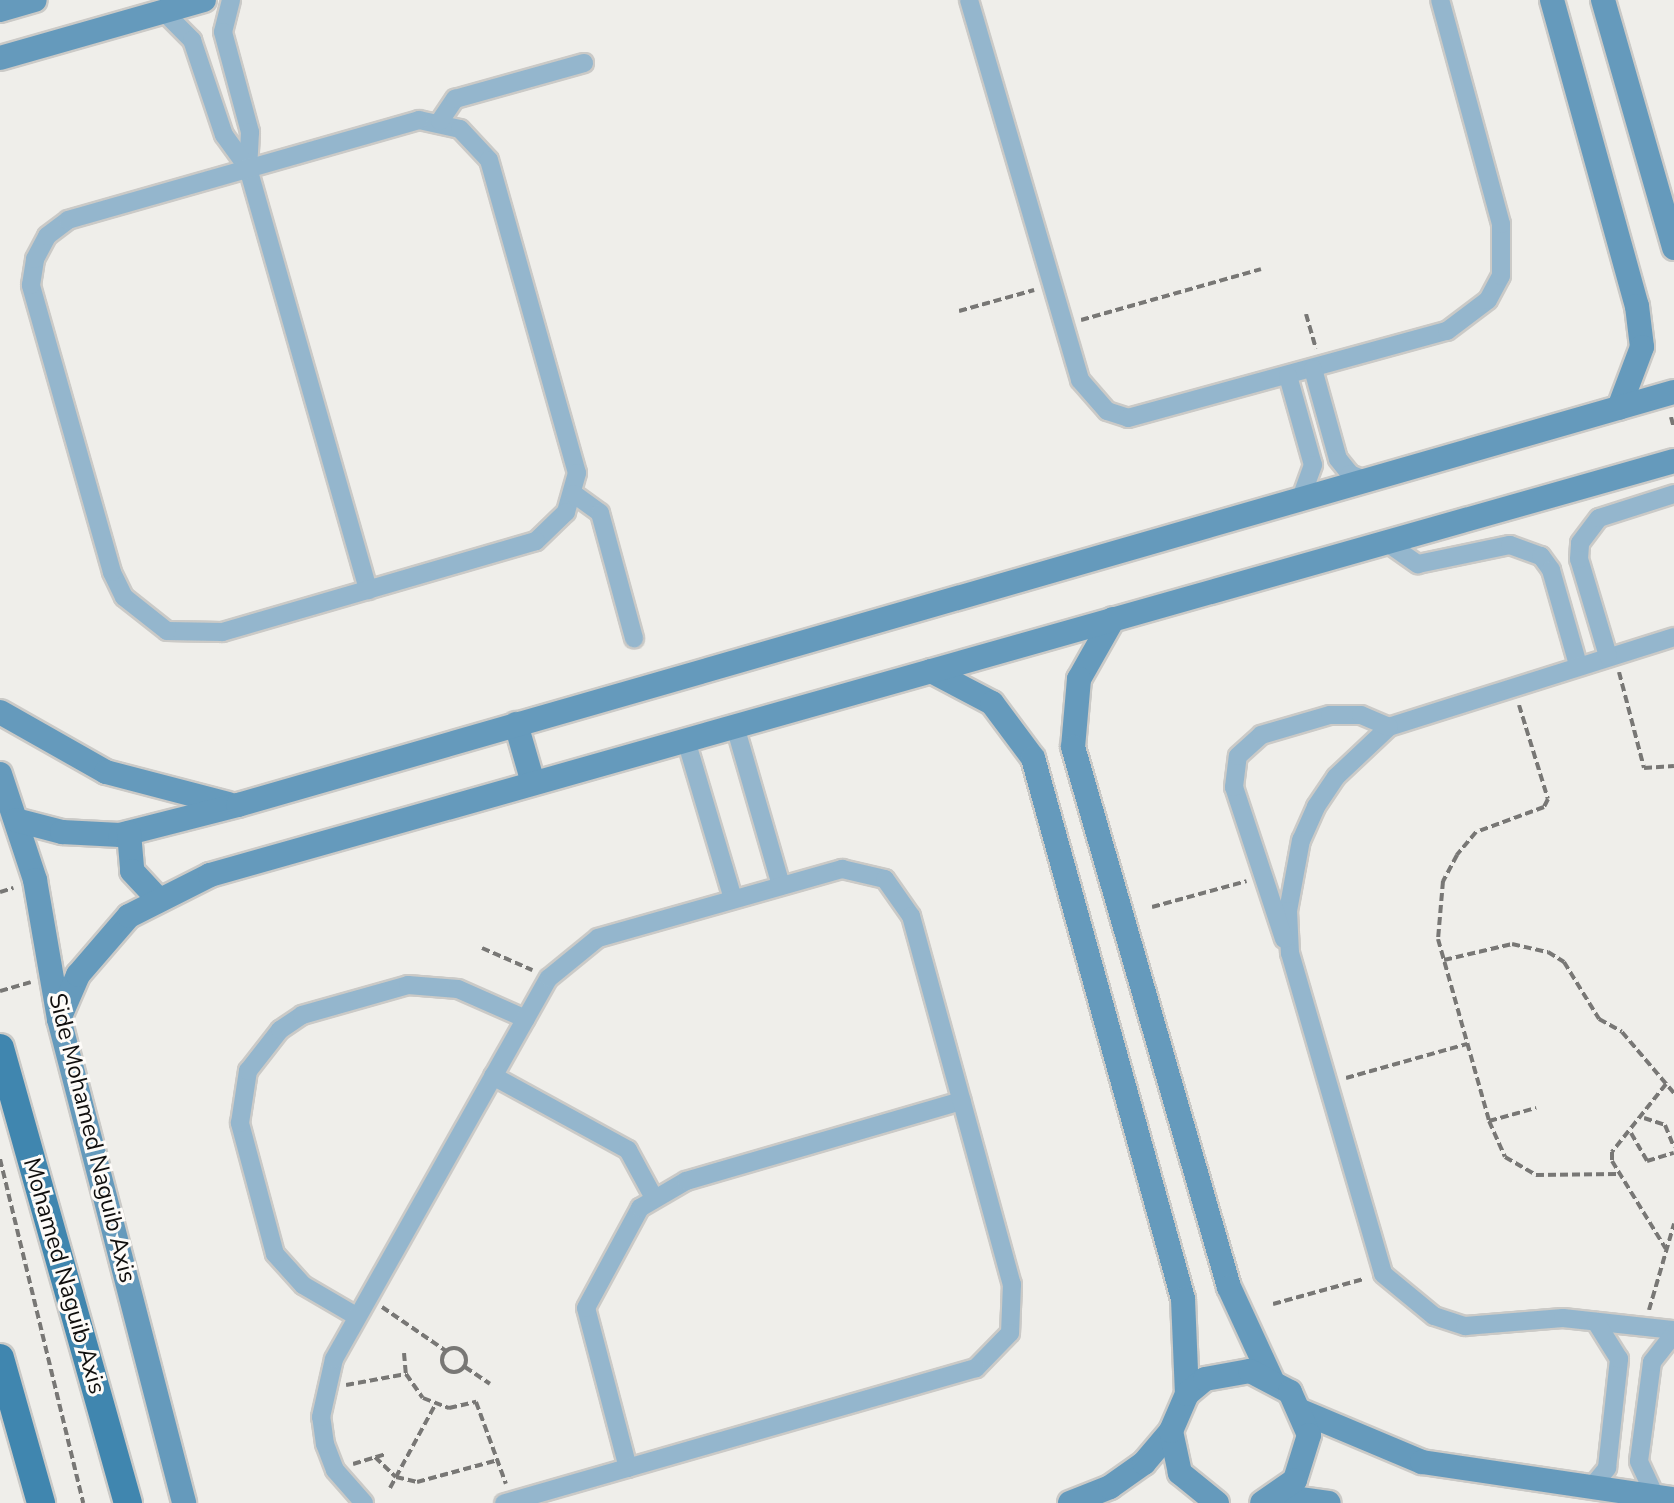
<!DOCTYPE html>
<html>
<head>
<meta charset="utf-8">
<style>
	body { margin:0 }
	#map { position:relative; width:1674px; height:1503px; overflow:hidden; background:#efeeea; font-family:"Nunito Sans",sans-serif }
	div>[style] { position:absolute }
	.path>* { height:4px; margin-top:-2px; transform-origin:0; background:repeating-linear-gradient(90deg,#787775 0 8px,transparent 0 12px) }
	.path>.ring { margin:-2px; padding:0; box-sizing:content-box; background:none; border:4px solid #787775; border-radius:50% }
	.roads { filter:drop-shadow(2px 0 #cbcac7) drop-shadow(-2px 0 #cbcac7) drop-shadow(0 2px #cbcac7) drop-shadow(0 -2px #cbcac7) }
	.street>* { height:18px; margin:-9px; padding:0 9px; transform-origin:9px; border-radius:9px; background:#94b6cd }
	.secondary>* { height:24px; margin:-12px; padding:0 12px; transform-origin:12px; border-radius:12px; background:#659abc }
	.primary>* { height:28px; margin:-14px; padding:0 14px; transform-origin:14px; border-radius:14px; background:#4086af }
	span { translate:-50% -50%; white-space:nowrap; text-align:center; line-height:1.15; -webkit-text-stroke:6px #fdfbf8; paint-order:stroke }
	.street-label { font-size:24px; color:#100f0e }
</style>
</head>
<body>
<div id="map">
	<div class="path">
		<i style="left:959px;top:311px;width:78px;rotate:-15.6deg"></i>
		<i style="left:1306px;top:314px;width:36px;rotate:74deg"></i>
		<i style="left:1081px;top:320px;width:187px;rotate:-15.8deg"></i>
		<i style="left:1671px;top:417px;width:11px;rotate:75deg"></i>
		<i style="left:1619px;top:672px;width:99px;rotate:75.4deg"></i>
		<i style="left:1644px;top:768px;width:30px;rotate:-4deg"></i>
		<i style="left:1519px;top:705px;width:98px;rotate:72.9deg"></i>
		<i style="left:1548px;top:799px;width:9px;rotate:117deg"></i>
		<i style="left:1544px;top:807px;width:72px;rotate:159.8deg"></i>
		<i style="left:1476px;top:832px;width:30px;rotate:130deg"></i>
		<i style="left:1457px;top:855px;width:30px;rotate:118deg"></i>
		<i style="left:1443px;top:881px;width:58px;rotate:94.9deg"></i>
		<i style="left:1438px;top:939px;width:189px;rotate:74.3deg"></i>
		<i style="left:1489px;top:1121px;width:39px;rotate:66deg"></i>
		<i style="left:1505px;top:1157px;width:36px;rotate:30deg"></i>
		<i style="left:1536px;top:1175px;width:81px;rotate:-0.7deg"></i>
		<i style="left:0;top:892px;width:14px;rotate:-17deg"></i>
		<i style="left:1152px;top:907px;width:98px;rotate:-15.3deg"></i>
		<i style="left:482px;top:948px;width:55px;rotate:23.7deg"></i>
		<i style="left:1444px;top:960px;width:70px;rotate:-13.2deg"></i>
		<i style="left:1512px;top:944px;width:37px;rotate:13deg"></i>
		<i style="left:1548px;top:952px;width:19px;rotate:32deg"></i>
		<i style="left:1564px;top:962px;width:67px;rotate:58.4deg"></i>
		<i style="left:1599px;top:1019px;width:26px;rotate:29deg"></i>
		<i style="left:1622px;top:1032px;width:80px;rotate:49.6deg"></i>
		<i style="left:0;top:991px;width:32px;rotate:-16deg"></i>
		<i style="left:1346px;top:1078px;width:126px;rotate:-15.7deg"></i>
		<i style="left:1666px;top:1084px;width:87px;rotate:128.5deg"></i>
		<i style="left:1612px;top:1152px;width:9px;rotate:90deg"></i>
		<i style="left:1612px;top:1161px;width:103px;rotate:58.5deg"></i>
		<i style="left:1644px;top:1118px;width:22px;rotate:18deg"></i>
		<i style="left:1665px;top:1125px;width:24px;rotate:68deg"></i>
		<i style="left:1489px;top:1121px;width:49px;rotate:-15.5deg"></i>
		<i style="left:1631px;top:1133px;width:32px;rotate:60deg"></i>
		<i style="left:1647px;top:1161px;width:28px;rotate:-17deg"></i>
		<i style="left:0;top:1159px;width:354px;rotate:76.4deg"></i>
		<i style="left:1273px;top:1304px;width:94px;rotate:-15.4deg"></i>
		<i style="left:382px;top:1307px;width:78px;rotate:34.5deg"></i>
		<i style="left:1649px;top:1310px;width:90px;rotate:-73.8deg"></i>
		<i class="ring" style="left:442px;top:1348px;width:20px;height:20px"></i>
		<i style="left:404px;top:1353px;width:21px;rotate:85deg"></i>
		<i style="left:406px;top:1374px;width:29px;rotate:55deg"></i>
		<i style="left:423px;top:1398px;width:28px;rotate:21deg"></i>
		<i style="left:449px;top:1408px;width:28px;rotate:-13deg"></i>
		<i style="left:476px;top:1402px;width:87px;rotate:69.9deg"></i>
		<i style="left:465px;top:1367px;width:30px;rotate:34deg"></i>
		<i style="left:346px;top:1385px;width:61px;rotate:-10.4deg"></i>
		<i style="left:375px;top:1457px;width:29px;rotate:44deg"></i>
		<i style="left:396px;top:1477px;width:22px;rotate:13deg"></i>
		<i style="left:417px;top:1482px;width:84px;rotate:-15.2deg"></i>
		<i style="left:353px;top:1464px;width:34px;rotate:-17deg"></i>
		<i style="left:390px;top:1488px;width:94px;rotate:-61.5deg"></i>
	</div>
	<div class="roads">
		<div class="street">
			<i style="left:231px;top:0;width:33px;rotate:104deg"></i>
			<i style="left:223px;top:32px;width:104px;rotate:74.9deg"></i>
			<i style="left:250px;top:132px;width:36px;rotate:93deg"></i>
			<i style="left:969px;top:0;width:396px;rotate:73.7deg"></i>
			<i style="left:1080px;top:380px;width:41px;rotate:48.9deg"></i>
			<i style="left:1107px;top:411px;width:22px;rotate:18deg"></i>
			<i style="left:1128px;top:418px;width:331px;rotate:-15.3deg"></i>
			<i style="left:1447px;top:331px;width:51px;rotate:-37.1deg"></i>
			<i style="left:1488px;top:300px;width:27px;rotate:-62deg"></i>
			<i style="left:1501px;top:276px;width:52px;rotate:-90deg"></i>
			<i style="left:1501px;top:224px;width:232px;rotate:-105.2deg"></i>
			<i style="left:164px;top:12px;width:40px;rotate:45deg"></i>
			<i style="left:192px;top:40px;width:100px;rotate:71.4deg"></i>
			<i style="left:224px;top:135px;width:41px;rotate:54deg"></i>
			<i style="left:248px;top:168px;width:439px;rotate:74.1deg"></i>
			<i style="left:419px;top:120px;width:42px;rotate:12.4deg"></i>
			<i style="left:460px;top:129px;width:42px;rotate:46.9deg"></i>
			<i style="left:489px;top:160px;width:325px;rotate:74.3deg"></i>
			<i style="left:577px;top:473px;width:41px;rotate:105.8deg"></i>
			<i style="left:566px;top:512px;width:42px;rotate:136deg"></i>
			<i style="left:536px;top:541px;width:327px;rotate:163.8deg"></i>
			<i style="left:222px;top:632px;width:55px;rotate:-179deg"></i>
			<i style="left:167px;top:631px;width:55px;rotate:-141.7deg"></i>
			<i style="left:124px;top:597px;width:28px;rotate:-116deg"></i>
			<i style="left:112px;top:572px;width:298px;rotate:-105.8deg"></i>
			<i style="left:31px;top:285px;width:26px;rotate:-81deg"></i>
			<i style="left:35px;top:259px;width:26px;rotate:-62deg"></i>
			<i style="left:47px;top:236px;width:26px;rotate:-37deg"></i>
			<i style="left:68px;top:220px;width:365px;rotate:-15.9deg"></i>
			<i style="left:440px;top:121px;width:27px;rotate:-56deg"></i>
			<i style="left:455px;top:99px;width:134px;rotate:-15.6deg"></i>
			<i style="left:1313px;top:369px;width:93px;rotate:74.5deg"></i>
			<i style="left:1338px;top:459px;width:19px;rotate:51deg"></i>
			<i style="left:1350px;top:474px;width:18px;rotate:22deg"></i>
			<i style="left:1288px;top:376px;width:92px;rotate:74.3deg"></i>
			<i style="left:1313px;top:465px;width:37px;rotate:110deg"></i>
			<i style="left:574px;top:494px;width:32px;rotate:36deg"></i>
			<i style="left:600px;top:513px;width:130px;rotate:74.8deg"></i>
			<i style="left:1386px;top:542px;width:39px;rotate:35deg"></i>
			<i style="left:1418px;top:564px;width:94px;rotate:-11.7deg"></i>
			<i style="left:1510px;top:545px;width:33px;rotate:20deg"></i>
			<i style="left:1541px;top:556px;width:17px;rotate:54deg"></i>
			<i style="left:1551px;top:570px;width:99px;rotate:74.1deg"></i>
			<i style="left:1674px;top:637px;width:299px;rotate:162.5deg"></i>
			<i style="left:1389px;top:727px;width:73px;rotate:136.7deg"></i>
			<i style="left:1336px;top:777px;width:36px;rotate:124deg"></i>
			<i style="left:1316px;top:807px;width:36px;rotate:114deg"></i>
			<i style="left:1301px;top:840px;width:72px;rotate:100.4deg"></i>
			<i style="left:1288px;top:911px;width:42px;rotate:87.3deg"></i>
			<i style="left:1290px;top:953px;width:334px;rotate:73.8deg"></i>
			<i style="left:1383px;top:1274px;width:66px;rotate:39.5deg"></i>
			<i style="left:1434px;top:1316px;width:33px;rotate:18deg"></i>
			<i style="left:1465px;top:1326px;width:98px;rotate:-4.7deg"></i>
			<i style="left:1563px;top:1318px;width:112px;rotate:6.2deg"></i>
			<i style="left:1608px;top:656px;width:101px;rotate:-106.6deg"></i>
			<i style="left:1579px;top:559px;width:16px;rotate:-86deg"></i>
			<i style="left:1580px;top:543px;width:31px;rotate:-53deg"></i>
			<i style="left:1599px;top:518px;width:79px;rotate:-17.7deg"></i>
			<i style="left:735px;top:726px;width:166px;rotate:73.9deg"></i>
			<i style="left:686px;top:740px;width:166px;rotate:73.5deg"></i>
			<i style="left:1284px;top:939px;width:160px;rotate:-108.2deg"></i>
			<i style="left:1234px;top:787px;width:31px;rotate:-83deg"></i>
			<i style="left:1238px;top:756px;width:31px;rotate:-42deg"></i>
			<i style="left:1261px;top:735px;width:72px;rotate:-16.2deg"></i>
			<i style="left:1330px;top:715px;width:31px"></i>
			<i style="left:1361px;top:715px;width:30px;rotate:23deg"></i>
			<i style="left:493px;top:1076px;width:154px;rotate:28.7deg"></i>
			<i style="left:628px;top:1150px;width:52px;rotate:61.5deg"></i>
			<i style="left:356px;top:1316px;width:61px;rotate:-149.7deg"></i>
			<i style="left:303px;top:1285px;width:42px;rotate:-132.1deg"></i>
			<i style="left:275px;top:1254px;width:136px;rotate:-105deg"></i>
			<i style="left:240px;top:1123px;width:53px;rotate:-81.3deg"></i>
			<i style="left:248px;top:1071px;width:52px;rotate:-52deg"></i>
			<i style="left:280px;top:1030px;width:27px;rotate:-34deg"></i>
			<i style="left:302px;top:1015px;width:110px;rotate:-15.8deg"></i>
			<i style="left:408px;top:985px;width:50px;rotate:4.6deg"></i>
			<i style="left:458px;top:989px;width:74px;rotate:23.8deg"></i>
			<i style="left:628px;top:1468px;width:165px;rotate:-104.7deg"></i>
			<i style="left:586px;top:1308px;width:114px;rotate:-61.6deg"></i>
			<i style="left:640px;top:1208px;width:53px;rotate:-30.4deg"></i>
			<i style="left:686px;top:1181px;width:287px;rotate:-16.2deg"></i>
			<i style="left:1591px;top:1488px;width:26px;rotate:-51deg"></i>
			<i style="left:1607px;top:1468px;width:110px;rotate:-83.7deg"></i>
			<i style="left:1619px;top:1359px;width:44px;rotate:-121.9deg"></i>
			<i style="left:1655px;top:1496px;width:38px;rotate:-115deg"></i>
			<i style="left:1639px;top:1461px;width:100px;rotate:-82.5deg"></i>
			<i style="left:1652px;top:1362px;width:36px;rotate:-52deg"></i>
			<i style="left:364px;top:1503px;width:44px;rotate:-131.3deg"></i>
			<i style="left:335px;top:1470px;width:28px;rotate:-111deg"></i>
			<i style="left:325px;top:1444px;width:27px;rotate:-98deg"></i>
			<i style="left:321px;top:1417px;width:59px;rotate:-77.4deg"></i>
			<i style="left:334px;top:1359px;width:437px;rotate:-60.6deg"></i>
			<i style="left:549px;top:978px;width:63px;rotate:-39.2deg"></i>
			<i style="left:598px;top:938px;width:254px;rotate:-15.8deg"></i>
			<i style="left:842px;top:869px;width:44px;rotate:13.1deg"></i>
			<i style="left:885px;top:879px;width:45px;rotate:54.9deg"></i>
			<i style="left:911px;top:916px;width:382px;rotate:74.7deg"></i>
			<i style="left:1012px;top:1284px;width:49px;rotate:92.3deg"></i>
			<i style="left:1010px;top:1333px;width:49px;rotate:134.2deg"></i>
			<i style="left:976px;top:1368px;width:491px;rotate:164deg"></i>
		</div>
		<div class="secondary">
			<i style="left:1552px;top:0;width:318px;rotate:74.5deg"></i>
			<i style="left:1637px;top:306px;width:41px;rotate:83deg"></i>
			<i style="left:1642px;top:347px;width:65px;rotate:110.7deg"></i>
			<i style="left:1603px;top:0;width:258px;rotate:74deg"></i>
			<i style="left:0;top:10px;width:36px;rotate:-16deg"></i>
			<i style="left:0;top:58px;width:212px;rotate:-15.9deg"></i>
			<i style="left:1113px;top:619px;width:69px;rotate:119.5deg"></i>
			<i style="left:1079px;top:679px;width:68px;rotate:95deg"></i>
			<i style="left:1073px;top:747px;width:562px;rotate:73.89deg"></i>
			<i style="left:1229px;top:1287px;width:100px;rotate:65.2deg"></i>
			<i style="left:931px;top:671px;width:69px;rotate:27.7deg"></i>
			<i style="left:992px;top:703px;width:69px;rotate:53.3deg"></i>
			<i style="left:1033px;top:758px;width:561px;rotate:74.5deg"></i>
			<i style="left:1183px;top:1299px;width:95px;rotate:87.6deg"></i>
			<i style="left:0;top:712px;width:122px;rotate:29.5deg"></i>
			<i style="left:106px;top:772px;width:126px;rotate:14.7deg"></i>
			<i style="left:516px;top:724px;width:61px;rotate:73.9deg"></i>
			<i style="left:0;top:774px;width:112px;rotate:71.7deg"></i>
			<i style="left:35px;top:880px;width:141px;rotate:80.2deg"></i>
			<i style="left:59px;top:1019px;width:500px;rotate:75.5deg"></i>
			<i style="left:16px;top:820px;width:48px;rotate:14.6deg"></i>
			<i style="left:62px;top:832px;width:58px;rotate:3deg"></i>
			<i style="left:120px;top:835px;width:122px;rotate:-14.3deg"></i>
			<i style="left:238px;top:805px;width:1494px;rotate:-16.05deg"></i>
			<i style="left:129px;top:833px;width:38px;rotate:85deg"></i>
			<i style="left:132px;top:871px;width:37px;rotate:47deg"></i>
			<i style="left:59px;top:1019px;width:48px;rotate:-66.6deg"></i>
			<i style="left:78px;top:975px;width:78px;rotate:-49.2deg"></i>
			<i style="left:129px;top:916px;width:91px;rotate:-26.8deg"></i>
			<i style="left:210px;top:875px;width:1521px;rotate:-15.79deg"></i>
			<i style="left:1303px;top:1412px;width:129px;rotate:22.8deg"></i>
			<i style="left:1422px;top:1462px;width:255px;rotate:8.4deg"></i>
			<i style="left:1278px;top:1496px;width:51px;rotate:7.8deg"></i>
			<i style="left:1070px;top:1503px;width:43px;rotate:-21.8deg"></i>
			<i style="left:1110px;top:1487px;width:42px;rotate:-35.2deg"></i>
			<i style="left:1144px;top:1463px;width:42px;rotate:-49.8deg"></i>
			<i style="left:1217px;top:1503px;width:48px;rotate:-141deg"></i>
			<i style="left:1180px;top:1473px;width:43px;rotate:-102.1deg"></i>
			<i style="left:1171px;top:1431px;width:40px;rotate:-66.6deg"></i>
			<i style="left:1187px;top:1394px;width:23px;rotate:-40deg"></i>
			<i style="left:1205px;top:1379px;width:46px;rotate:-10.1deg"></i>
			<i style="left:1250px;top:1371px;width:45px;rotate:27.7deg"></i>
			<i style="left:1290px;top:1392px;width:47px;rotate:66.2deg"></i>
			<i style="left:1309px;top:1435px;width:47px;rotate:107.3deg"></i>
			<i style="left:1295px;top:1480px;width:40px;rotate:145.1deg"></i>
		</div>
		<div class="primary">
			<i style="left:0;top:1048px;width:473px;rotate:74.3deg"></i>
			<i style="left:0;top:1358px;width:151px;rotate:74.2deg"></i>
		</div>
	</div>
	<div class="street-label">
		<span style="left:92px;top:1138px;rotate:76deg">Side Mohamed Naguib Axis</span>
		<span style="left:64px;top:1276px;rotate:74deg">Mohamed Naguib Axis</span>
	</div>
</div>
</body>
</html>
